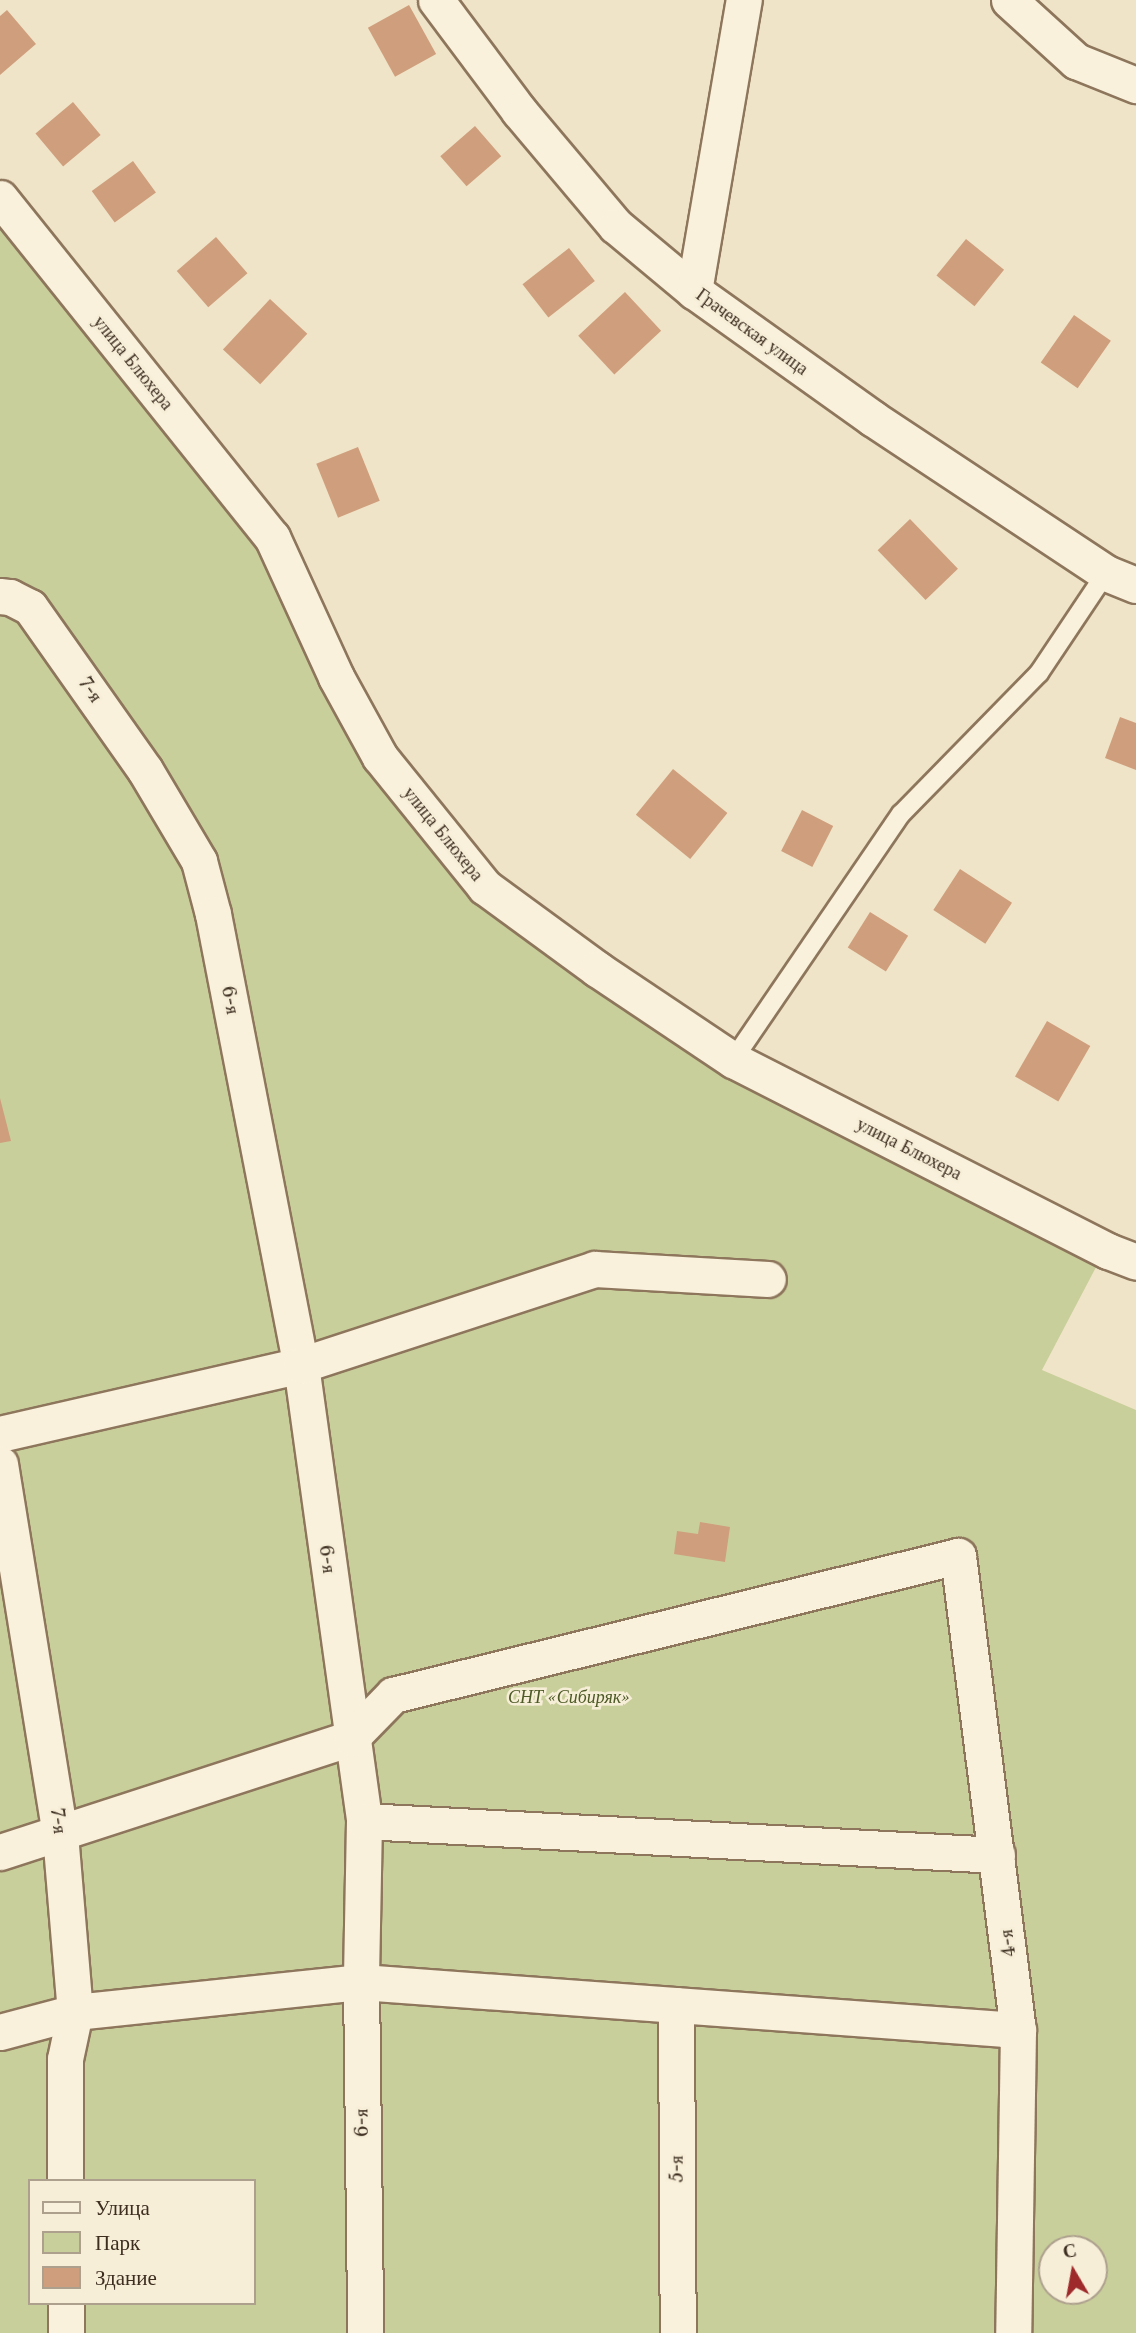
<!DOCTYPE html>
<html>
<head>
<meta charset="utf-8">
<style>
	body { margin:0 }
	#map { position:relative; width:1136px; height:2333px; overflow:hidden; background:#f0e4c8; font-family:"Libre Baskerville",serif }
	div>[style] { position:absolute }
	.green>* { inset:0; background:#c9cf9b }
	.building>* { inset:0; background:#cf9f7d; transform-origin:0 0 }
	.roads { filter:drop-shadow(2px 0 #8d765c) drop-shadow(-2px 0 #8d765c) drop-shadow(0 2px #8d765c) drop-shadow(0 -2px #8d765c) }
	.lane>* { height:18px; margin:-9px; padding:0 9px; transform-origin:9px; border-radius:9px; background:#faf1dc }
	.street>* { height:35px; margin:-17.5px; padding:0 17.5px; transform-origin:17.5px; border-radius:17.5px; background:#faf1dc }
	span { translate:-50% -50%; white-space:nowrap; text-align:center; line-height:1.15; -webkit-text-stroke:5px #f7eed8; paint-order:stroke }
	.street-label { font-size:18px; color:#3d2e20 }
	.park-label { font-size:18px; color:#4d5a26; font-style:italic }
	.legend { position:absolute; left:28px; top:2179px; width:228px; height:126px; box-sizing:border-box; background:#f7eed8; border:2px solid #ada18e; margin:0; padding:9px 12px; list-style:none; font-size:21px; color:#3d2e20 }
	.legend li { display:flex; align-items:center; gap:14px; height:35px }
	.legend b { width:35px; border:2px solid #ada18e }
	.north { position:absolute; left:1038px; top:2235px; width:70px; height:70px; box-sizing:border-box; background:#f7eed8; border:2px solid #ada18e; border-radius:50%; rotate:350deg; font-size:19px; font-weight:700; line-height:28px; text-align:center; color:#3d2e20 }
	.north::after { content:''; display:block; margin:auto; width:24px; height:32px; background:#9e2a2b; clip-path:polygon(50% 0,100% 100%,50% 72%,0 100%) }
</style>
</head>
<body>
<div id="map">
	<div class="green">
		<i style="clip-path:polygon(evenodd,0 188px,253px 497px,382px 764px,558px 947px,1104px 1252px,1042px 1370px,1136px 1410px,1136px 2333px,0 2333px,0 188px,30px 2181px,254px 2181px,254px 2303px,30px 2303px,30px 2181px,0 188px,1052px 2249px,1094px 2249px,1094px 2291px,1052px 2291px,1052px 2249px)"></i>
	</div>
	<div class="building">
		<i style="left:409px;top:5px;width:56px;height:47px;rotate:61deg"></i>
		<i style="clip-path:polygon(7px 10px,36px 44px,0 75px,0 16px)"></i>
		<i style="left:73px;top:102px;width:43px;height:49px;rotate:50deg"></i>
		<i style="left:475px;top:126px;width:40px;height:46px;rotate:49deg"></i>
		<i style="left:133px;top:161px;width:39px;height:51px;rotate:54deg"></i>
		<i style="left:216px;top:237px;width:48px;height:52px;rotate:49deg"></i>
		<i style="left:966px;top:239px;width:49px;height:47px;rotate:39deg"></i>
		<i style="left:569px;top:248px;width:42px;height:59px;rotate:52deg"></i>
		<i style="left:625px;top:292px;width:53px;height:64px;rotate:47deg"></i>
		<i style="left:270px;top:299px;width:51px;height:69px;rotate:43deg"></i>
		<i style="left:1074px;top:315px;width:45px;height:58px;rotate:35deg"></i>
		<i style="left:358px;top:447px;width:58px;height:45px;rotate:68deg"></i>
		<i style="left:910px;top:519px;width:69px;height:45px;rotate:46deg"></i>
		<i style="clip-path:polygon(1120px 717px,1136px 723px,1136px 770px,1105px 758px)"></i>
		<i style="left:673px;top:769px;width:70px;height:59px;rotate:39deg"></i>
		<i style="left:802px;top:810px;width:35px;height:46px;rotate:27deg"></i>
		<i style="left:960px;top:869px;width:62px;height:49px;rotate:33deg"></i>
		<i style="left:870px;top:912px;width:45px;height:42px;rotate:32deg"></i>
		<i style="left:1047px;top:1021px;width:50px;height:64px;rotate:30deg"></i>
		<i style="clip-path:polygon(0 1098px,11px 1141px,0 1143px)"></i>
		<i style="clip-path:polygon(700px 1522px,730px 1527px,725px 1562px,674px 1554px,677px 1531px,698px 1534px)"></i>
	</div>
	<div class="roads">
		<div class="lane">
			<i style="left:733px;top:1060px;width:298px;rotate:-55.7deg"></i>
			<i style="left:901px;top:814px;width:197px;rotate:-45.6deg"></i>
			<i style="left:1039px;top:673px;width:120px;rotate:-56.2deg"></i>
		</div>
		<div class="street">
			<i style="left:436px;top:0;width:139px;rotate:53.2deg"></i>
			<i style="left:519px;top:111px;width:150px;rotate:49.9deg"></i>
			<i style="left:616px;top:226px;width:102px;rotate:39.8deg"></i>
			<i style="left:694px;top:291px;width:219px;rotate:35.5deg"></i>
			<i style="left:872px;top:418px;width:281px;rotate:33.5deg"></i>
			<i style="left:1106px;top:573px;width:32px;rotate:22deg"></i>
			<i style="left:1009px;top:0;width:91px;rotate:42.3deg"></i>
			<i style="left:1076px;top:61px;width:65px;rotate:21.8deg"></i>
			<i style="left:0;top:198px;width:435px;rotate:51.3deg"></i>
			<i style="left:272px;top:537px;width:154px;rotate:65.4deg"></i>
			<i style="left:336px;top:677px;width:91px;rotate:61.2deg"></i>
			<i style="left:380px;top:757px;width:167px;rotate:51.1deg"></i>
			<i style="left:485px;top:887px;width:139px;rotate:36.2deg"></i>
			<i style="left:597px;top:969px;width:164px;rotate:33.8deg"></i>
			<i style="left:733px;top:1060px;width:421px;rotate:27deg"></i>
			<i style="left:1108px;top:1251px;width:30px;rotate:21deg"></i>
			<i style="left:694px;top:291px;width:295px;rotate:-80.3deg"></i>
			<i style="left:0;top:596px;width:10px;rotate:6deg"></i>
			<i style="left:10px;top:597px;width:22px;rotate:27deg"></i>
			<i style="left:30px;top:607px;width:199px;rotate:54.8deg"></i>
			<i style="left:145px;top:770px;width:106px;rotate:59.3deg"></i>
			<i style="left:199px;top:861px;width:55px;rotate:75.2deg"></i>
			<i style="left:213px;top:914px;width:460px;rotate:79deg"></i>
			<i style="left:301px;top:1365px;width:460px;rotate:82.1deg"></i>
			<i style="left:364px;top:1821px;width:161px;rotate:91.1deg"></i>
			<i style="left:361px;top:1982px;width:351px;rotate:89.3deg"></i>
			<i style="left:0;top:1434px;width:309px;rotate:-12.9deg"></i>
			<i style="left:301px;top:1365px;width:309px;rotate:-18.1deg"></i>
			<i style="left:595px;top:1269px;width:173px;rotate:3.3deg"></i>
			<i style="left:0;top:1464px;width:375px;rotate:80.8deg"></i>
			<i style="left:60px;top:1834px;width:179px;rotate:85.2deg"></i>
			<i style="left:75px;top:2012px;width:48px;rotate:102deg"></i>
			<i style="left:65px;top:2059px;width:122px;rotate:90deg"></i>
			<i style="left:364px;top:1821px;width:634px;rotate:3.07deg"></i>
			<i style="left:0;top:1852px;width:369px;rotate:-18deg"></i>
			<i style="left:351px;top:1738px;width:60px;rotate:-45.7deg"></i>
			<i style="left:393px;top:1695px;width:582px;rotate:-13.82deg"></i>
			<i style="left:958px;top:1556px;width:478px;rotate:82.8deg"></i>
			<i style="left:1018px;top:2030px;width:303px;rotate:90.9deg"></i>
			<i style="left:676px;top:2005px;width:328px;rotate:89.7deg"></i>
			<i style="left:0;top:2032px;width:78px;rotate:-14.9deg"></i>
			<i style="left:75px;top:2012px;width:288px;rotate:-6deg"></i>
			<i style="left:361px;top:1982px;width:659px;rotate:4.18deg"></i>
			<i style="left:66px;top:2303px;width:30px;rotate:90deg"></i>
		</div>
	</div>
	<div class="street-label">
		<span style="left:752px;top:332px;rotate:36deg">Грачевская улица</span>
		<span style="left:133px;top:363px;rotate:51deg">улица Блюхера</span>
		<span style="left:90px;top:690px;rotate:55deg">7-я</span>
		<span style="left:443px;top:834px;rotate:51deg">улица Блюхера</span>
		<span style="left:230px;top:1000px;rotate:79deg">6-я</span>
		<span style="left:909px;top:1149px;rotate:27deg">улица Блюхера</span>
		<span style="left:327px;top:1559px;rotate:82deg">6-я</span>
		<span style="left:58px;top:1821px;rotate:82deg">7-я</span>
		<span style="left:1008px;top:1943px;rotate:-97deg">4-я</span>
		<span style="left:362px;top:2123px;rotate:-91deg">6-я</span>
		<span style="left:677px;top:2169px;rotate:-90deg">5-я</span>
	</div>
	<div class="park-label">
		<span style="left:569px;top:1697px">СНТ «Сибиряк»</span>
	</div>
	<ul class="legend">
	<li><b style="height:9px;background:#faf1dc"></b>Улица</li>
	<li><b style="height:19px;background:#c9cf9b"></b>Парк</li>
	<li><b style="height:19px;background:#cf9f7d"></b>Здание</li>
	</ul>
	<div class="north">С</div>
</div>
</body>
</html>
